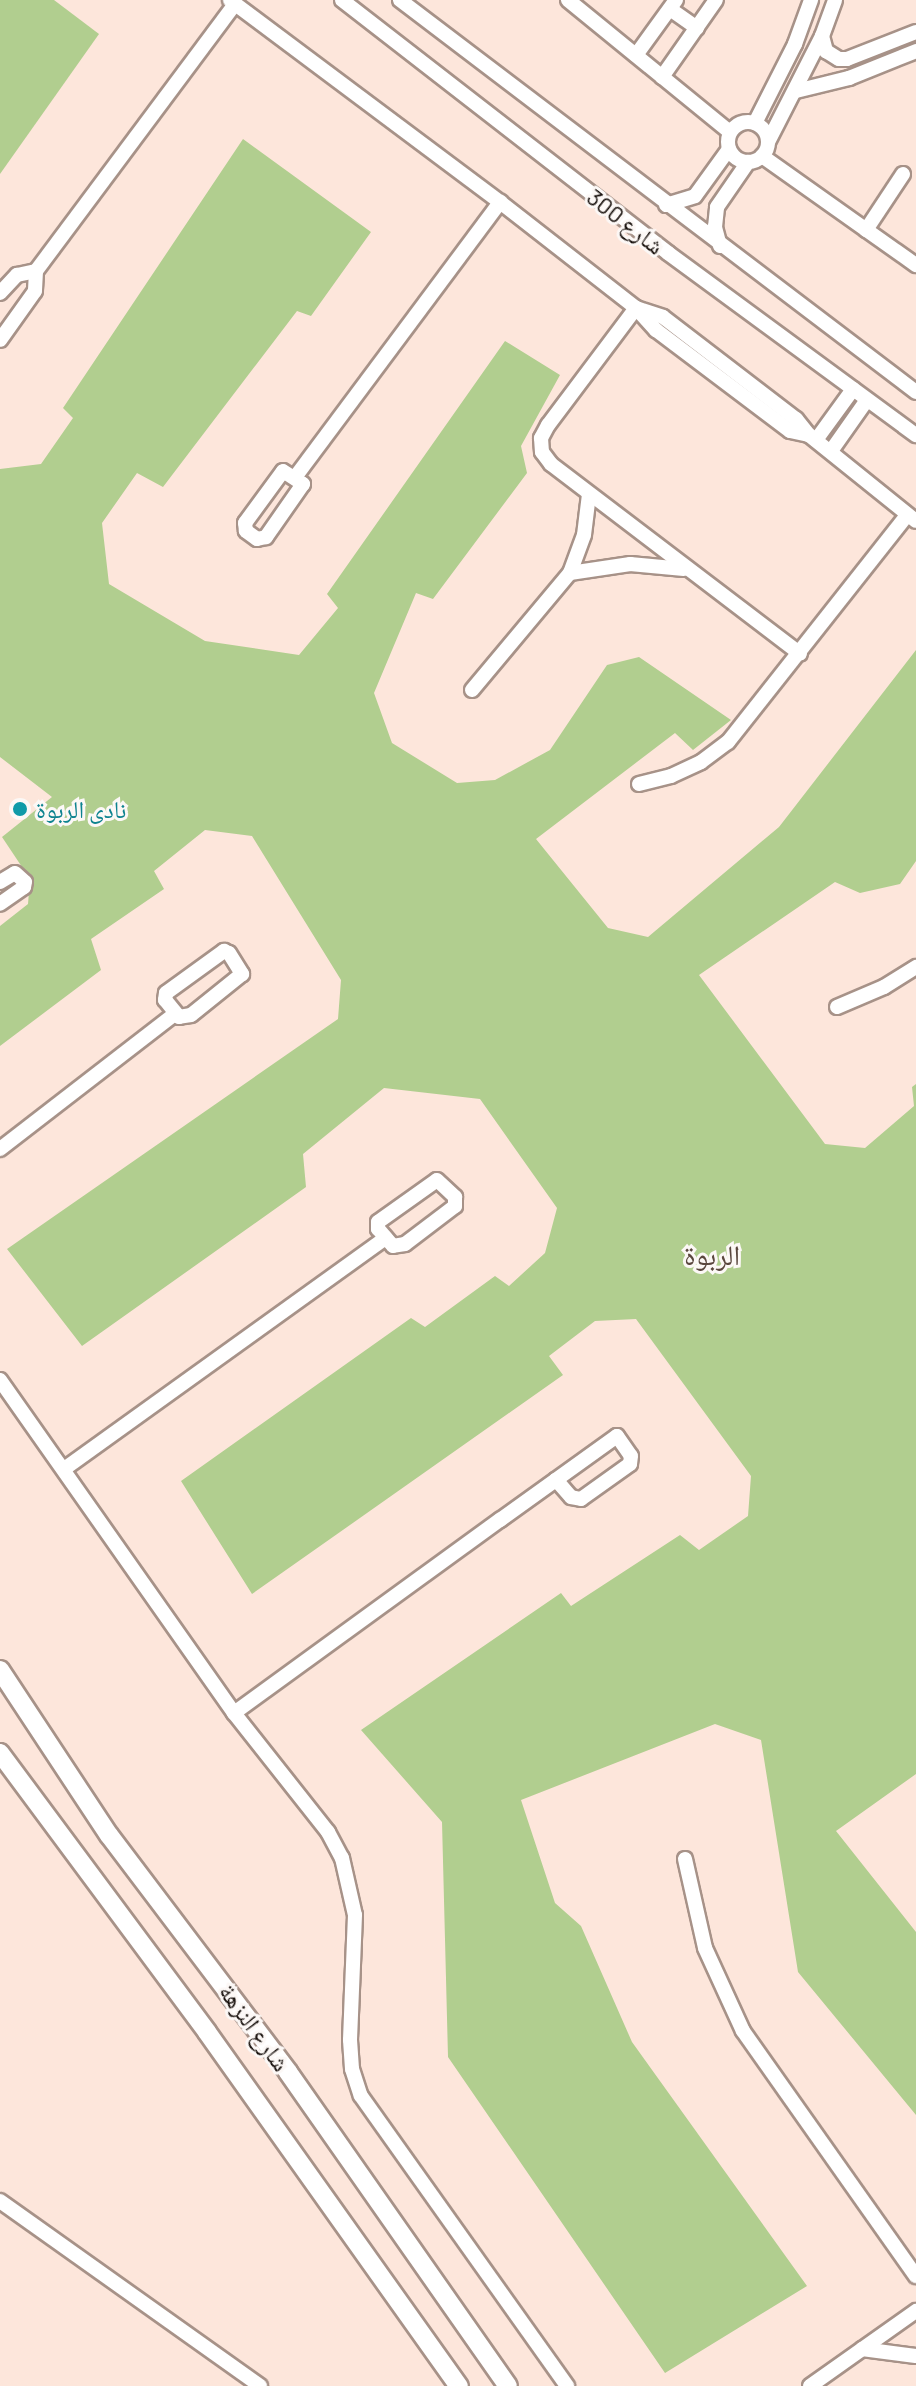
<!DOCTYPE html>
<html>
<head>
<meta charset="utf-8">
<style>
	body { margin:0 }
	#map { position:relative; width:916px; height:2386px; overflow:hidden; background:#fde6db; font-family:Barlow,"Noto Naskh Arabic",sans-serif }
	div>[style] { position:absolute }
	.green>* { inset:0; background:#b1ce8f }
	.roads { filter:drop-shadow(2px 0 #a79288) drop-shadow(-2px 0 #a79288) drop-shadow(0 2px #a79288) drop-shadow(0 -2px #a79288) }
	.minor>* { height:14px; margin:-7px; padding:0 7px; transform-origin:7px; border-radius:7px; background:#fff }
	.minor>.ring { margin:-7px; padding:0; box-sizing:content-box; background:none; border:14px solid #fff; border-radius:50% }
	.major>* { height:18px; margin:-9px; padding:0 9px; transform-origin:9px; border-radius:9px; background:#fff }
	.dots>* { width:22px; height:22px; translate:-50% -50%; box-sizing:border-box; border:4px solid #fcf8f6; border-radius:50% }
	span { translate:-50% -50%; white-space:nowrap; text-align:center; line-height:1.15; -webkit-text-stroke:6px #fcf8f6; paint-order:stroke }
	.street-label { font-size:24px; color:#160f0b }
	.culture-label { font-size:24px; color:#0d838f }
	.left { translate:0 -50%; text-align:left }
	.quarter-label { font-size:28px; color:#5a473e }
</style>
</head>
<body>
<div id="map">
	<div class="green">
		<i style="clip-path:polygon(0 0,54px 0,99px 34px,0 174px)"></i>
		<i style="clip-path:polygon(243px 139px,371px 232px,311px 316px,297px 311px,163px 487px,137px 473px,102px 523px,109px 584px,205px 641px,299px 655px,338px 608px,327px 594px,505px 341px,560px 375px,521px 446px,527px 473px,433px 599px,416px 593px,374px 693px,392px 743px,457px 783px,495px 780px,550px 750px,607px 665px,639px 657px,731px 720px,693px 750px,675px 733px,536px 839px,608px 928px,648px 937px,779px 827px,916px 650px,916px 861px,900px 884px,860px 893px,835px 882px,699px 975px,825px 1144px,865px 1148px,914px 1106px,912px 1087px,916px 1084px,916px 1774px,836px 1831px,916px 1932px,916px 2115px,798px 1972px,761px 1740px,715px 1724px,521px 1800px,555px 1903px,581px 1926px,632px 2042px,807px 2286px,665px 2373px,448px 2057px,442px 1822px,361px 1730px,561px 1593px,571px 1606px,680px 1535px,699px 1550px,748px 1516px,751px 1476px,636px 1319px,595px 1321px,549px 1356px,563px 1375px,252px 1594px,181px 1481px,411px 1318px,425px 1327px,495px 1276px,509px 1286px,545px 1253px,557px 1208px,480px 1099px,384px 1088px,303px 1154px,306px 1187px,82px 1346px,7px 1249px,338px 1019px,341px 980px,252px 836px,205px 830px,154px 871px,164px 889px,91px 939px,101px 970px,0 1046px,0 926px,28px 904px,30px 879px,2px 837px,52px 797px,0 757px,0 469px,41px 464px,73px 418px,63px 408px)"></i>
	</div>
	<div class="roads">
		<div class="minor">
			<i style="left:230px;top:0;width:337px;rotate:36.8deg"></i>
			<i style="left:500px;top:202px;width:172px;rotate:37.9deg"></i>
			<i style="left:636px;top:308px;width:30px;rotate:48deg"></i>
			<i style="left:656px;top:330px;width:168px;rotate:37deg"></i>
			<i style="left:790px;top:431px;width:19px;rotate:12deg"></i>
			<i style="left:342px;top:0;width:413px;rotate:37.8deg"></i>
			<i style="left:668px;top:253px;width:308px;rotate:36.3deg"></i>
			<i style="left:400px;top:0;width:648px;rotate:37.22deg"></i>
			<i style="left:568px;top:0;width:209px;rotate:39.2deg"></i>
			<i style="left:670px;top:9px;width:33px;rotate:35deg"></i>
			<i style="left:822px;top:36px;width:16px;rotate:75deg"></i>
			<i style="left:826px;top:51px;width:15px;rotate:32deg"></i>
			<i style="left:839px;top:59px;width:8px"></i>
			<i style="left:847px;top:59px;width:74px;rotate:-21.4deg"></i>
			<i style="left:636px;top:55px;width:68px;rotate:-54deg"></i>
			<i style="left:662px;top:77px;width:94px;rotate:-55deg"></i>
			<i style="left:796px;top:91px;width:55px;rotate:-13.8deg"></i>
			<i style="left:849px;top:78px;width:72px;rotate:-21.9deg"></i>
			<i class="ring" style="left:728px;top:122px;width:26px;height:26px"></i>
			<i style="left:755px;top:123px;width:89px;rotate:-63.1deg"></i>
			<i style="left:795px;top:44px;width:47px;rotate:-70deg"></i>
			<i style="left:768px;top:142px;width:119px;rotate:-63deg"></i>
			<i style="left:822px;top:36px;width:38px;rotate:-70deg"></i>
			<i style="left:762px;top:156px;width:189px;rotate:35.3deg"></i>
			<i style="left:666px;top:205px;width:30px;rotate:-17deg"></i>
			<i style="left:695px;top:196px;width:58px;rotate:-54.1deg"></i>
			<i style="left:866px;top:230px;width:67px;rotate:-56.5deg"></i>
			<i style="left:720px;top:246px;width:20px;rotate:-105deg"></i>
			<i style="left:715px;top:227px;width:20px;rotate:-84deg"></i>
			<i style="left:717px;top:207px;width:55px;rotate:-55.4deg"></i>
			<i style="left:36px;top:271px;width:333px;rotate:-53.3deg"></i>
			<i style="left:0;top:293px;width:25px;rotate:-47deg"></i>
			<i style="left:17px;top:275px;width:19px;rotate:-12deg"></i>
			<i style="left:36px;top:271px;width:20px;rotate:93deg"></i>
			<i style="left:35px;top:291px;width:60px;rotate:125.5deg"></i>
			<i style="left:636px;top:308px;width:146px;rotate:126.9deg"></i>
			<i style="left:548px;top:425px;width:15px;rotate:118deg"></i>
			<i style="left:541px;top:438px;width:14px;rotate:86deg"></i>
			<i style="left:542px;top:452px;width:15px;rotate:53deg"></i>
			<i style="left:551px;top:464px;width:313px;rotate:37.3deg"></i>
			<i style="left:636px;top:308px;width:28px;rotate:18deg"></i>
			<i style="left:663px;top:317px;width:168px;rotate:37.5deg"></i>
			<i style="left:796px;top:419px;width:21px;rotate:51deg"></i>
			<i style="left:809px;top:435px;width:137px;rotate:38.8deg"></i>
			<i style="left:816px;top:440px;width:63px;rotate:-54deg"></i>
			<i style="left:831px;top:451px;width:62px;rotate:-54.8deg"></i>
			<i style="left:283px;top:471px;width:24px;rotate:33deg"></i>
			<i style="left:303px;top:484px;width:65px;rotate:124.9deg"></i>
			<i style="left:266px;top:537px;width:9px;rotate:167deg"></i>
			<i style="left:257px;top:539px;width:14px;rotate:-144deg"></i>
			<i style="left:246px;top:531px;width:8px;rotate:-97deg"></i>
			<i style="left:245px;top:523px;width:64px;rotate:-53.8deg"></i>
			<i style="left:296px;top:476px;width:342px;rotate:-53.3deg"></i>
			<i style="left:570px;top:573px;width:61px;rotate:-8.5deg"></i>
			<i style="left:630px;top:564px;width:54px;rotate:5.3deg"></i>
			<i style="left:472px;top:690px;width:153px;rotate:-50.1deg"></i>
			<i style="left:570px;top:573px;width:40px;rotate:-69.8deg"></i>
			<i style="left:584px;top:535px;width:41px;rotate:-83deg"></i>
			<i style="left:639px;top:784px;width:33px;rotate:-14deg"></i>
			<i style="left:671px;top:776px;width:33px;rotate:-25deg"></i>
			<i style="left:701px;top:762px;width:34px;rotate:-37deg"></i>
			<i style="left:728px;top:742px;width:289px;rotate:-51.7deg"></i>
			<i style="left:0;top:882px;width:17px;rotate:-31deg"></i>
			<i style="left:15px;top:873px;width:13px;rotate:42deg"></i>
			<i style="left:25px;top:882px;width:5px;rotate:101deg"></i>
			<i style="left:24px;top:887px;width:29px;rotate:145deg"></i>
			<i style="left:224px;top:951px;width:5px;rotate:22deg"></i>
			<i style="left:229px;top:953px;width:25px;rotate:58deg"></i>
			<i style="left:242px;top:974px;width:65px;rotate:141.2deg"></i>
			<i style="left:191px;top:1015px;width:12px;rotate:171deg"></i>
			<i style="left:179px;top:1017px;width:22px;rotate:-129deg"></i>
			<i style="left:165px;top:1000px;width:7px;rotate:-82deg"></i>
			<i style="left:166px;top:993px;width:72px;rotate:-35.9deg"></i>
			<i style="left:837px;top:1007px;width:51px;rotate:-23.1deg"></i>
			<i style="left:884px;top:987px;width:38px;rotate:-32deg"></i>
			<i style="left:0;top:1149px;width:222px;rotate:-37.7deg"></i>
			<i style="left:437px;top:1180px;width:25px;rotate:43deg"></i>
			<i style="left:455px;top:1197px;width:9px;rotate:90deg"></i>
			<i style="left:455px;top:1206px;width:63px;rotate:142.8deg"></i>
			<i style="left:405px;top:1244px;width:12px;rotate:171deg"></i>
			<i style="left:393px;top:1246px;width:23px;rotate:-131deg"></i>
			<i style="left:378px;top:1229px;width:7px;rotate:-90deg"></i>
			<i style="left:378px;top:1222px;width:72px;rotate:-35.4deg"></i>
			<i style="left:0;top:1380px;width:407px;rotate:54.9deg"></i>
			<i style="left:234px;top:1713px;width:152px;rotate:51.7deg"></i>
			<i style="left:328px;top:1832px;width:30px;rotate:62deg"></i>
			<i style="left:342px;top:1858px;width:58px;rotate:77.2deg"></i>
			<i style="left:355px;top:1915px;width:125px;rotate:92.3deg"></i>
			<i style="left:350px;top:2040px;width:29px;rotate:86deg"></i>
			<i style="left:352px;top:2069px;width:28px;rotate:72deg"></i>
			<i style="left:361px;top:2096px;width:356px;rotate:54.6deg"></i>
			<i style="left:64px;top:1469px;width:396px;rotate:-35.7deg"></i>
			<i style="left:234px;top:1713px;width:329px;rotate:-36deg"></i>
			<i style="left:500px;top:1520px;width:144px;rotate:-35.7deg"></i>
			<i style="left:617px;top:1436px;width:24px;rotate:55deg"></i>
			<i style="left:631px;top:1456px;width:8px;rotate:97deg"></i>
			<i style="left:630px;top:1464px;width:60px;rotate:144.5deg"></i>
			<i style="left:581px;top:1499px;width:10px;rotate:-169deg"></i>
			<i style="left:571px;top:1497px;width:23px;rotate:-131deg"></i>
			<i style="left:685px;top:1859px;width:91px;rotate:77.3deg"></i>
			<i style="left:705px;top:1948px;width:91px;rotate:65.4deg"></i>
			<i style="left:743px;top:2031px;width:300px;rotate:54.8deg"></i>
			<i style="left:0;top:2201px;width:319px;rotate:35.4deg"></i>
			<i style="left:862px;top:2349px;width:54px;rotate:7.4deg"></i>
			<i style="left:810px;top:2386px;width:130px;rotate:-35.3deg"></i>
		</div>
		<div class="major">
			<i style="left:0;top:1670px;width:198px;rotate:56.6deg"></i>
			<i style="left:109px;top:1835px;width:297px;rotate:52.9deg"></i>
			<i style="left:288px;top:2072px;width:383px;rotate:55deg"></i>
			<i style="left:0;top:1753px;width:347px;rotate:53.4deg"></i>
			<i style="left:207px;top:2032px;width:435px;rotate:54.6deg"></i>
		</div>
	</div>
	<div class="dots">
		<i style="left:20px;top:809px;background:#0f9aa8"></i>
	</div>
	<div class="street-label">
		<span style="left:626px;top:221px;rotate:38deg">شارع 300</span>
		<span style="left:255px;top:2027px;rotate:54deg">شارع النزهة</span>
	</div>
	<div class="culture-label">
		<span class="left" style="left:36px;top:809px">نادى الربوة</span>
	</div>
	<div class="quarter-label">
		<span style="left:712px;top:1254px">الربوة</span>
	</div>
</div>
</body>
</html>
